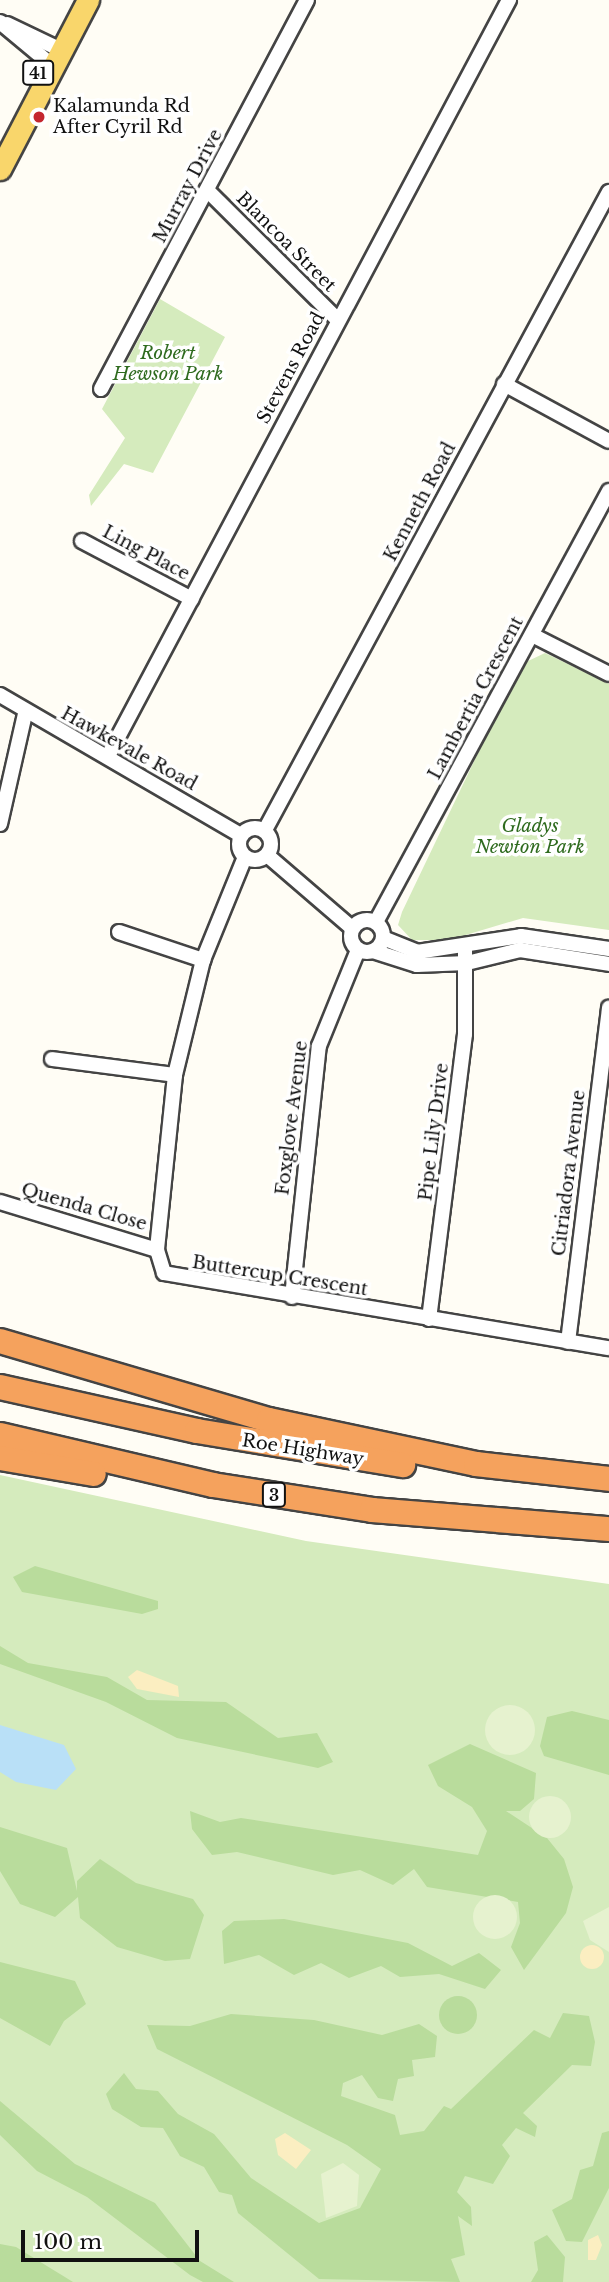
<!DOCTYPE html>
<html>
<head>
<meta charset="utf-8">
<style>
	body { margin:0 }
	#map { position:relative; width:609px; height:2282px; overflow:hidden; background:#fffdf5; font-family:"Libre Baskerville",serif }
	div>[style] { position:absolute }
	.green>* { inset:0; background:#d5ebbd }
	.forest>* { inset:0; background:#b9dc9c }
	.round { border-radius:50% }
	.sand>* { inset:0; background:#fbeec1 }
	.pitch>* { inset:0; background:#e6f2cf }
	.water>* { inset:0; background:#b9e0f7 }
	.roads { filter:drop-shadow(2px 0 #444) drop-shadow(-2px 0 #444) drop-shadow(0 2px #444) drop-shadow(0 -2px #444) }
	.street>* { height:14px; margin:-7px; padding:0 7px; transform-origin:7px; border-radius:7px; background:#fff }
	.street>.ring { margin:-7px; padding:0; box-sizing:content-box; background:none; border:14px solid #fff; border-radius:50% }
	.primary>* { height:21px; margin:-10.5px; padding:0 10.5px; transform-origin:10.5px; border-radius:10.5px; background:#f9d66b }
	.highway>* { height:24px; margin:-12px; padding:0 12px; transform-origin:12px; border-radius:12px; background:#f5a25d }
	.dots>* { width:19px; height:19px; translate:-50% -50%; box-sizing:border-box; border:4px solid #fff; border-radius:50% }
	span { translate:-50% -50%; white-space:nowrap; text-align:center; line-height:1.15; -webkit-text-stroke:7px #fff; paint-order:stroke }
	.shield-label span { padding:2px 5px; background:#fff; border:2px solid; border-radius:5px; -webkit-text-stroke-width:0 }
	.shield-label { font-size:16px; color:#111; font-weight:700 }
	.poi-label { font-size:18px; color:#111 }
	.left { translate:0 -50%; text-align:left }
	.street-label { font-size:18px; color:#111 }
	.park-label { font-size:18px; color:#2f6b1f; font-style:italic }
	.scale { position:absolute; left:21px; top:2230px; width:178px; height:32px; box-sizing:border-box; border:4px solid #111; border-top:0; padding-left:9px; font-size:21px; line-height:24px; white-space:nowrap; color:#111; -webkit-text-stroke:5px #fff; paint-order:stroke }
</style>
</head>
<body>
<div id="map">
	<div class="green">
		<i style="clip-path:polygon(160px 299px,225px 337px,153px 473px,124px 464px,91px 506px,89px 495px,125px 438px,102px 409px)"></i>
		<i style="clip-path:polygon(545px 653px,609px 684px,609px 930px,523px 918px,449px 940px,412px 940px,398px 925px,402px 912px,501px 705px,526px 662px)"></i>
		<i style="clip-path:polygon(0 1475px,306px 1541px,609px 1584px,609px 2282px,0 2282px)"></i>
	</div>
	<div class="forest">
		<i style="clip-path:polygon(35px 1566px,158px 1601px,158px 1609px,142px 1614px,22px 1592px,13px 1577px)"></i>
		<i style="clip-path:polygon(0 1646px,28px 1663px,107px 1677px,147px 1700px,226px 1702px,278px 1738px,317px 1733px,333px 1762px,318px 1768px,177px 1738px,106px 1702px,0 1664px)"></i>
		<i style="clip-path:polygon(572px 1711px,609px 1720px,609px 1775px,544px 1756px,540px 1746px,547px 1717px)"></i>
		<i style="clip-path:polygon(470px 1744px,536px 1773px,534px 1799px,520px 1811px,506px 1811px,547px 1838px,564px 1859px,573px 1887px,566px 1913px,524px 1970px,511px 1947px,520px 1923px,518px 1902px,427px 1887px,414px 1869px,393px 1885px,360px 1870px,333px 1875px,237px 1852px,212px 1855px,192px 1829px,190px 1811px,220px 1822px,241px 1818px,478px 1855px,487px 1831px,472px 1807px,438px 1786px,428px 1765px)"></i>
		<i style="clip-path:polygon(0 1827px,67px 1848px,77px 1891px,77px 1881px,100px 1859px,136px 1883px,193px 1899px,204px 1915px,190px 1959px,165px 1961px,117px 1947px,80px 1918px,78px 1897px,55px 1917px,20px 1904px,0 1871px)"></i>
		<i style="clip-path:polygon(284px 1919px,408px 1943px,452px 1966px,479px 1953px,501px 1970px,485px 1989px,439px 1974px,400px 1977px,381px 1966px,349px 1978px,321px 1963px,294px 1975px,259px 1955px,224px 1964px,222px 1931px,234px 1921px)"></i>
		<i style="clip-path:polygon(0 1962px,75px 1981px,86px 2004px,64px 2021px,50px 2046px,0 2018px)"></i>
		<i class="round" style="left:439px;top:1996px;width:38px;height:38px"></i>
		<i style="clip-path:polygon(563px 2013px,589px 2016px,595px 2042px,591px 2066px,572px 2065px,523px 2113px,537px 2126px,535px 2137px,516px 2128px,502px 2145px,510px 2156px,493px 2184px,465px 2176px,457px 2192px,471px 2207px,472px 2226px,458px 2216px,465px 2255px,451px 2259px,460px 2282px,319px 2279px,238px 2213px,232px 2195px,219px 2192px,204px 2167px,180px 2156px,163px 2128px,141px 2127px,112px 2109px,106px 2094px,124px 2073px,136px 2089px,158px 2091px,178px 2114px,214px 2134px,251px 2178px,319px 2223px,360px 2208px,381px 2169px,347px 2145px,157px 2049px,147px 2025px,190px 2026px,231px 2014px,314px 2020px,382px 2035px,419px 2024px,437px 2036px,435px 2057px,412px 2060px,414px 2076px,398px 2079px,393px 2101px,378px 2098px,362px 2075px,343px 2083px,341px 2096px,395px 2115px,400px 2135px,424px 2131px,444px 2106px,451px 2109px,534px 2030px,550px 2038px)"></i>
		<i style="clip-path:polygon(0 2101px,75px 2164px,155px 2203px,200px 2261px,234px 2282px,203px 2282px,190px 2275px,87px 2197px,37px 2171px,0 2135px)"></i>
		<i style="clip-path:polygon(609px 2131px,609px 2188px,582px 2242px,566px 2241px,552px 2210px,572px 2199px,580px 2170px,593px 2166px,602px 2133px)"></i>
		<i style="clip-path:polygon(547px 2235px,565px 2257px,563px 2282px,531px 2282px,538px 2270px,534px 2242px)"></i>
		<i style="clip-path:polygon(0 2244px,16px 2247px,73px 2282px,0 2282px)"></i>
	</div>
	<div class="sand">
		<i style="clip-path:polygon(137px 1670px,178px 1686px,179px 1697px,137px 1689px,128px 1677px)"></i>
		<i class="round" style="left:580px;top:1945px;width:24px;height:24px"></i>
		<i style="clip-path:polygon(285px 2133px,311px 2150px,296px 2169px,278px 2155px,275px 2139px)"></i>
		<i style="clip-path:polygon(598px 2235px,602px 2245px,596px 2260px,588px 2260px,588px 2240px)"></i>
	</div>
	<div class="pitch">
		<i class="round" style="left:485px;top:1705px;width:50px;height:50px"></i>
		<i class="round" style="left:529px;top:1796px;width:42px;height:42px"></i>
		<i class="round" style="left:473px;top:1895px;width:44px;height:44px"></i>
		<i style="clip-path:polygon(609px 1907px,609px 1952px,590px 1940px,583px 1921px)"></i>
		<i style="clip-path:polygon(343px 2163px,359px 2175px,357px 2206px,326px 2218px,321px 2174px)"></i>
	</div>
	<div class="water">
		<i style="clip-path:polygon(0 1725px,64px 1745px,76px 1769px,56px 1790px,16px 1782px,0 1772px)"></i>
	</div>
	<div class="roads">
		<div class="street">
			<i style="left:0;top:22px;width:70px;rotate:39.8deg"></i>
			<i style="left:7px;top:24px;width:62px;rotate:25.7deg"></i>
			<i style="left:208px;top:191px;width:183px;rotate:44.8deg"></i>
			<i style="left:504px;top:384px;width:119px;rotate:28.5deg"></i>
			<i style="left:101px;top:389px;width:440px;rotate:-62.1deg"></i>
			<i style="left:82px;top:541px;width:124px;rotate:27.8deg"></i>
			<i style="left:532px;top:635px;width:86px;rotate:26.9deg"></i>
			<i style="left:0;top:695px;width:279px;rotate:30.2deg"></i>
			<i style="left:108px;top:756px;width:856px;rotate:-62.06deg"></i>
			<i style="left:0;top:824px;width:113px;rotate:-77.2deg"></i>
			<i class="ring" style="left:239px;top:828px;width:18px;height:18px"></i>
			<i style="left:265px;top:830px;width:725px;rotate:-61.67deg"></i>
			<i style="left:267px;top:855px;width:112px;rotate:40.7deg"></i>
			<i style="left:245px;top:857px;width:111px;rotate:112.2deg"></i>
			<i style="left:203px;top:960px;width:118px;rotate:103.7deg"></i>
			<i style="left:175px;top:1075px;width:176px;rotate:95.9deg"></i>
			<i style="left:157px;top:1250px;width:24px;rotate:73deg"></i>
			<i style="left:164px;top:1273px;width:451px;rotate:9.6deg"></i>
			<i class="ring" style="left:351px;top:920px;width:18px;height:18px"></i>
			<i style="left:376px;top:922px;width:490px;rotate:-61.6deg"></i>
			<i style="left:119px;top:932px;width:89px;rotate:18.4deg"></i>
			<i style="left:383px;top:938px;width:37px;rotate:22deg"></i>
			<i style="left:417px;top:952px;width:105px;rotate:-8.7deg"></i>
			<i style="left:521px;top:936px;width:89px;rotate:8.4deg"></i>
			<i style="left:373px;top:951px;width:46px;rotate:17.7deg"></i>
			<i style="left:417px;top:965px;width:50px;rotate:-2.3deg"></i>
			<i style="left:467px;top:963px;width:55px;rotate:-13.8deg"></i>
			<i style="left:520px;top:950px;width:90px;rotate:8.9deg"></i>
			<i style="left:52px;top:1059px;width:124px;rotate:7.4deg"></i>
			<i style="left:0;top:1202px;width:164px;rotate:17deg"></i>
			<i style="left:292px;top:1297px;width:252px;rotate:-83.9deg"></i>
			<i style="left:319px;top:1046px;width:104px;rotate:-67.9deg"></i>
			<i style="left:429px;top:1319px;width:287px;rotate:-82.8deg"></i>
			<i style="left:465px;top:1034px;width:85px;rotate:-90deg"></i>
			<i style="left:568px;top:1342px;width:337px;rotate:-83deg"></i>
		</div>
		<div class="primary">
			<i style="left:0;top:169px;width:191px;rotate:-62.5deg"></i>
		</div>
		<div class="highway">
			<i style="left:0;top:1341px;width:280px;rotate:16.4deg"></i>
			<i style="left:269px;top:1420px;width:212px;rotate:12deg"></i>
			<i style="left:476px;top:1464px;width:134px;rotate:6.4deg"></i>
			<i style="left:0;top:1387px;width:202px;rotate:12.6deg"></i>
			<i style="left:197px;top:1431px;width:209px;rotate:9.4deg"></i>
			<i style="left:0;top:1435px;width:219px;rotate:13.2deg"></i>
			<i style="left:213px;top:1485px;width:161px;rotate:8.9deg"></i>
			<i style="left:372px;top:1510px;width:238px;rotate:4.6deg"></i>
			<i style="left:0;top:1458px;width:95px;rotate:9.7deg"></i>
		</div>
	</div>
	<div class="dots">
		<i style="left:39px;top:117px;background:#c4262e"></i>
	</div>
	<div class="shield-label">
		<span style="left:38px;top:73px">41</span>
		<span style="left:274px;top:1495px">3</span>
	</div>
	<div class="poi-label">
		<span class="left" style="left:53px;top:117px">Kalamunda Rd<br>After Cyril Rd</span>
	</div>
	<div class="street-label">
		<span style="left:188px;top:186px;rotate:-62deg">Murray Drive</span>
		<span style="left:286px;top:242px;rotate:45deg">Blancoa Street</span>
		<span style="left:291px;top:368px;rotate:-62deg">Stevens Road</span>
		<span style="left:420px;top:502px;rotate:-62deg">Kenneth Road</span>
		<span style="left:146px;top:553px;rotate:28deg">Ling Place</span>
		<span style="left:476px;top:698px;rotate:-62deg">Lambertia Crescent</span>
		<span style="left:129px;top:749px;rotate:29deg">Hawkevale Road</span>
		<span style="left:292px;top:1118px;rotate:-83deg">Foxglove Avenue</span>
		<span style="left:434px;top:1132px;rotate:-83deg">Pipe Lily Drive</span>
		<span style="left:569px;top:1173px;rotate:-83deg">Citriadora Avenue</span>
		<span style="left:84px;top:1207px;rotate:16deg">Quenda Close</span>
		<span style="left:280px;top:1276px;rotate:9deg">Buttercup Crescent</span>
		<span style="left:303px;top:1450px;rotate:9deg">Roe Highway</span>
	</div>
	<div class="park-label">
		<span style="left:168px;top:364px">Robert<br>Hewson Park</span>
		<span style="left:530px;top:837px">Gladys<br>Newton Park</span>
	</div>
	<div class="scale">100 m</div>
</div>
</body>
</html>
